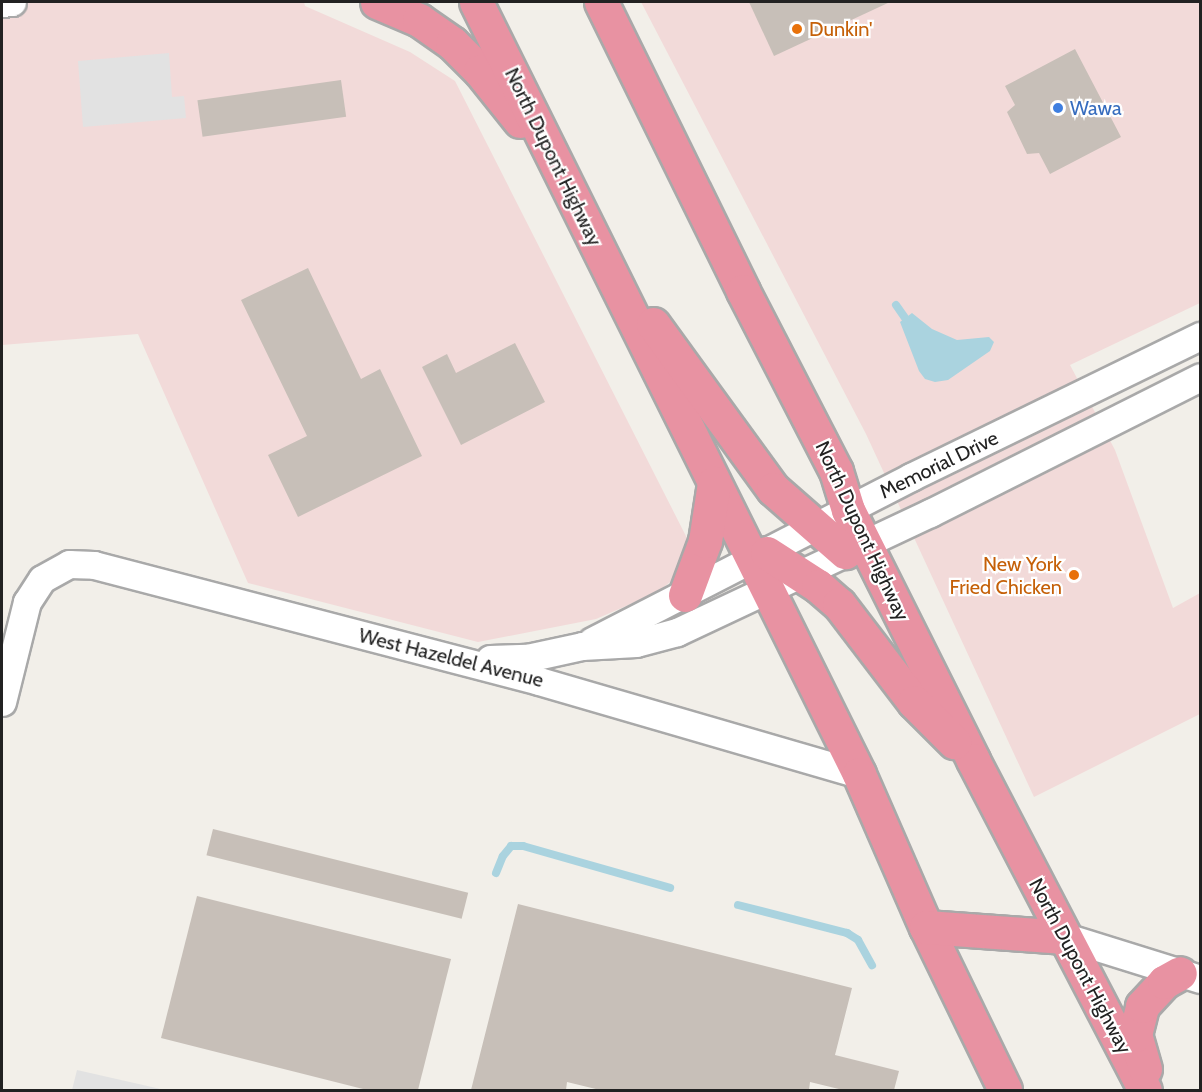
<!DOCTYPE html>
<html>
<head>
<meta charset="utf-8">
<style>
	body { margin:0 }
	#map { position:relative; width:1202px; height:1092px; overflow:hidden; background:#f2efe9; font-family:Cabin,sans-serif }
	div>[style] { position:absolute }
	.commercial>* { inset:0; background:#f2dad9 }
	.parking>* { inset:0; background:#e2e2e2 }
	.water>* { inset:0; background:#aad3df }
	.stream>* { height:8px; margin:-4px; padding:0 4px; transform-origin:4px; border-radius:4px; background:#aad3df }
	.building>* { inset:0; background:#c7bfb8; transform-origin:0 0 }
	.roads { filter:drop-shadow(2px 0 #a9a9a9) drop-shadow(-2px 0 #a9a9a9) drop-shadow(0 2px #a9a9a9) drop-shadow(0 -2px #a9a9a9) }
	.minor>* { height:27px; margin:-13.5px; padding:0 13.5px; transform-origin:13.5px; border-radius:13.5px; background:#fff }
	.highway>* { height:33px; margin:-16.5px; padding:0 16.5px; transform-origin:16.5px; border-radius:16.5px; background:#e892a2 }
	.dots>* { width:16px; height:16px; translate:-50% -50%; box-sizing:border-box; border:3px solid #fff; border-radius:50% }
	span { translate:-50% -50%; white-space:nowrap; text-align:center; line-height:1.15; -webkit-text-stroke:4.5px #fff; paint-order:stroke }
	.food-label { font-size:20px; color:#c56008 }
	.left { translate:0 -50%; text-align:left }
	.right { translate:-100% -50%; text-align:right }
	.shop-label { font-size:20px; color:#366cbe }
	.street-label { font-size:20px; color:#222 }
	.frame { position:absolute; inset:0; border:3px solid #222; pointer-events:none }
</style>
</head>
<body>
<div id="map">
	<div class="commercial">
		<i style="clip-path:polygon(2px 2px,304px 2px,305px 6px,410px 52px,455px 81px,691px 546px,678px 576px,656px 593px,596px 619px,478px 642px,248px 583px,138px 334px,2px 345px)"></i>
		<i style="clip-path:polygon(641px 2px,1200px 2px,1200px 303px,1070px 365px,1115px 450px,1173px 608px,1200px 593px,1200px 714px,1034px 797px,866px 434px)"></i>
	</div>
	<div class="parking">
		<i style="clip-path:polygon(169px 53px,172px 97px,184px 96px,186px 118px,83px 127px,78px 61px)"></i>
		<i style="clip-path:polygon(77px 1070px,165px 1090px,72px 1090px)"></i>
	</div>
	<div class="water">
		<i style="clip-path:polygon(912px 313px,932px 329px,957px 340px,989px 337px,994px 342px,990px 351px,948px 380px,935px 382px,925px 379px,919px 371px,900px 322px)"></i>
	</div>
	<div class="stream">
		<i style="left:896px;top:305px;width:16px;rotate:55deg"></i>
		<i style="left:496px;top:873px;width:18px;rotate:-68deg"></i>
		<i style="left:503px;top:856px;width:13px;rotate:-51deg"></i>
		<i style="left:511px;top:846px;width:12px"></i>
		<i style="left:523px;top:846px;width:153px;rotate:15.9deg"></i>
		<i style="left:738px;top:905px;width:113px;rotate:14.4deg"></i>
		<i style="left:847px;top:933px;width:13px;rotate:32deg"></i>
		<i style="left:858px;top:940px;width:29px;rotate:61deg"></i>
	</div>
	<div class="building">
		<i style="clip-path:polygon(749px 2px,890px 2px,774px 56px)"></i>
		<i style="clip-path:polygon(1075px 49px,1121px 137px,1050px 174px,1039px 153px,1027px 154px,1007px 112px,1015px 105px,1005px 86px)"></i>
		<i style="left:341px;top:80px;width:37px;height:145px;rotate:82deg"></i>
		<i style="clip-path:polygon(308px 268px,361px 379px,380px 369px,422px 456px,298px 517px,268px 455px,307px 436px,241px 300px)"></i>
		<i style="clip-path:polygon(515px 343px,545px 402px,461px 445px,422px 367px,447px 354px,456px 373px)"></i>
		<i style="left:213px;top:829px;width:263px;height:27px;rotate:14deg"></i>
		<i style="clip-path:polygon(197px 896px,451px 959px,418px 1090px,367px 1090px,161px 1038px)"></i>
		<i style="clip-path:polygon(518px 904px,852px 988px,835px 1055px,899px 1071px,894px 1090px,843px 1090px,810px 1082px,809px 1090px,600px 1090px,567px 1082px,566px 1090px,471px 1090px)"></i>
	</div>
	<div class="roads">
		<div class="minor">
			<i style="left:2px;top:3px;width:10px;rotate:-6deg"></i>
			<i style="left:592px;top:641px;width:359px;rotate:-27.2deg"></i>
			<i style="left:911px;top:477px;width:322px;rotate:-26deg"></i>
			<i style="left:490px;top:659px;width:37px;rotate:-2deg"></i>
			<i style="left:527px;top:658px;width:56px;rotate:-12.3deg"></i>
			<i style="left:582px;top:646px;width:54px;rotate:-3.2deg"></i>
			<i style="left:636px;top:643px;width:42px;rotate:-15deg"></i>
			<i style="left:677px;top:632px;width:280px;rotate:-25.2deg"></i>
			<i style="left:930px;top:513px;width:302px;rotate:-26.7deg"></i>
			<i style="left:2px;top:702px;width:103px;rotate:-76deg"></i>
			<i style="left:27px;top:602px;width:27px;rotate:-57deg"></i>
			<i style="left:42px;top:579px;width:31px;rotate:-29deg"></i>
			<i style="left:69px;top:564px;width:25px;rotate:2deg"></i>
			<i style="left:94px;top:565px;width:460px;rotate:14.6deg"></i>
			<i style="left:539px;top:681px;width:333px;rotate:16.2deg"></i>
			<i style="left:1065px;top:937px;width:141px;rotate:17.3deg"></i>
		</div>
		<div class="highway">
			<i style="left:377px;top:2px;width:46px;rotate:23.2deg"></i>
			<i style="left:419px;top:20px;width:40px;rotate:34.9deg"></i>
			<i style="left:452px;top:43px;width:40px;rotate:45deg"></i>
			<i style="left:480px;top:71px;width:64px;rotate:51.3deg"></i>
			<i style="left:476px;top:2px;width:862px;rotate:63.61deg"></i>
			<i style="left:859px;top:774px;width:167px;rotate:66.4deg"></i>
			<i style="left:926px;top:927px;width:181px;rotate:64.1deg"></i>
			<i style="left:601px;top:2px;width:322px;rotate:63.8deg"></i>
			<i style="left:743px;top:291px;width:203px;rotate:62.7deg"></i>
			<i style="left:836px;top:471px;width:41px;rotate:72.9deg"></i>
			<i style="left:848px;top:510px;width:280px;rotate:63.4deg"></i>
			<i style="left:973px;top:760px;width:372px;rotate:62.5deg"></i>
			<i style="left:653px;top:324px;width:204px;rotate:54deg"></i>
			<i style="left:773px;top:489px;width:96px;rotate:41.2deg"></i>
			<i style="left:767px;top:553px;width:61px;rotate:32.9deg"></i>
			<i style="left:818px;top:586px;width:28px;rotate:41deg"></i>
			<i style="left:839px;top:604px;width:123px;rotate:52.6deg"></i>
			<i style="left:914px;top:702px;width:57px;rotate:45deg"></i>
			<i style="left:685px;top:595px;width:58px;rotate:-69.7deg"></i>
			<i style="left:705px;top:541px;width:59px;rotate:-81.2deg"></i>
			<i style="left:926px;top:927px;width:139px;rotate:4.1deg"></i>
			<i style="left:1145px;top:1069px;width:35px;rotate:-106deg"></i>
			<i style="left:1135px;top:1035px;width:30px;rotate:-76deg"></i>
			<i style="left:1142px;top:1006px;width:33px;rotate:-47deg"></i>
			<i style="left:1164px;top:982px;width:18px;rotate:-29deg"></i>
		</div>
	</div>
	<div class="dots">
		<i style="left:797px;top:29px;background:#e8710a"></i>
		<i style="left:1058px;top:108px;background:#3f7fe0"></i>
		<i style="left:1074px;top:575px;background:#e8710a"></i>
	</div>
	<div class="food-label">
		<span class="left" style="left:809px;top:29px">Dunkin'</span>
		<span class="right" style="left:1062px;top:576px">New York<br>Fried Chicken</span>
	</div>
	<div class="shop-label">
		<span class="left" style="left:1070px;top:108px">Wawa</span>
	</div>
	<div class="street-label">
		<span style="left:553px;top:157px;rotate:64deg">North Dupont Highway</span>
		<span style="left:939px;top:465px;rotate:-26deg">Memorial Drive</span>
		<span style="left:862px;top:531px;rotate:65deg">North Dupont Highway</span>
		<span style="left:451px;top:658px;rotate:14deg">West Hazeldel Avenue</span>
		<span style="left:1080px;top:966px;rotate:62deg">North Dupont Highway</span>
	</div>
	<div class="frame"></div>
</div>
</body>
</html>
